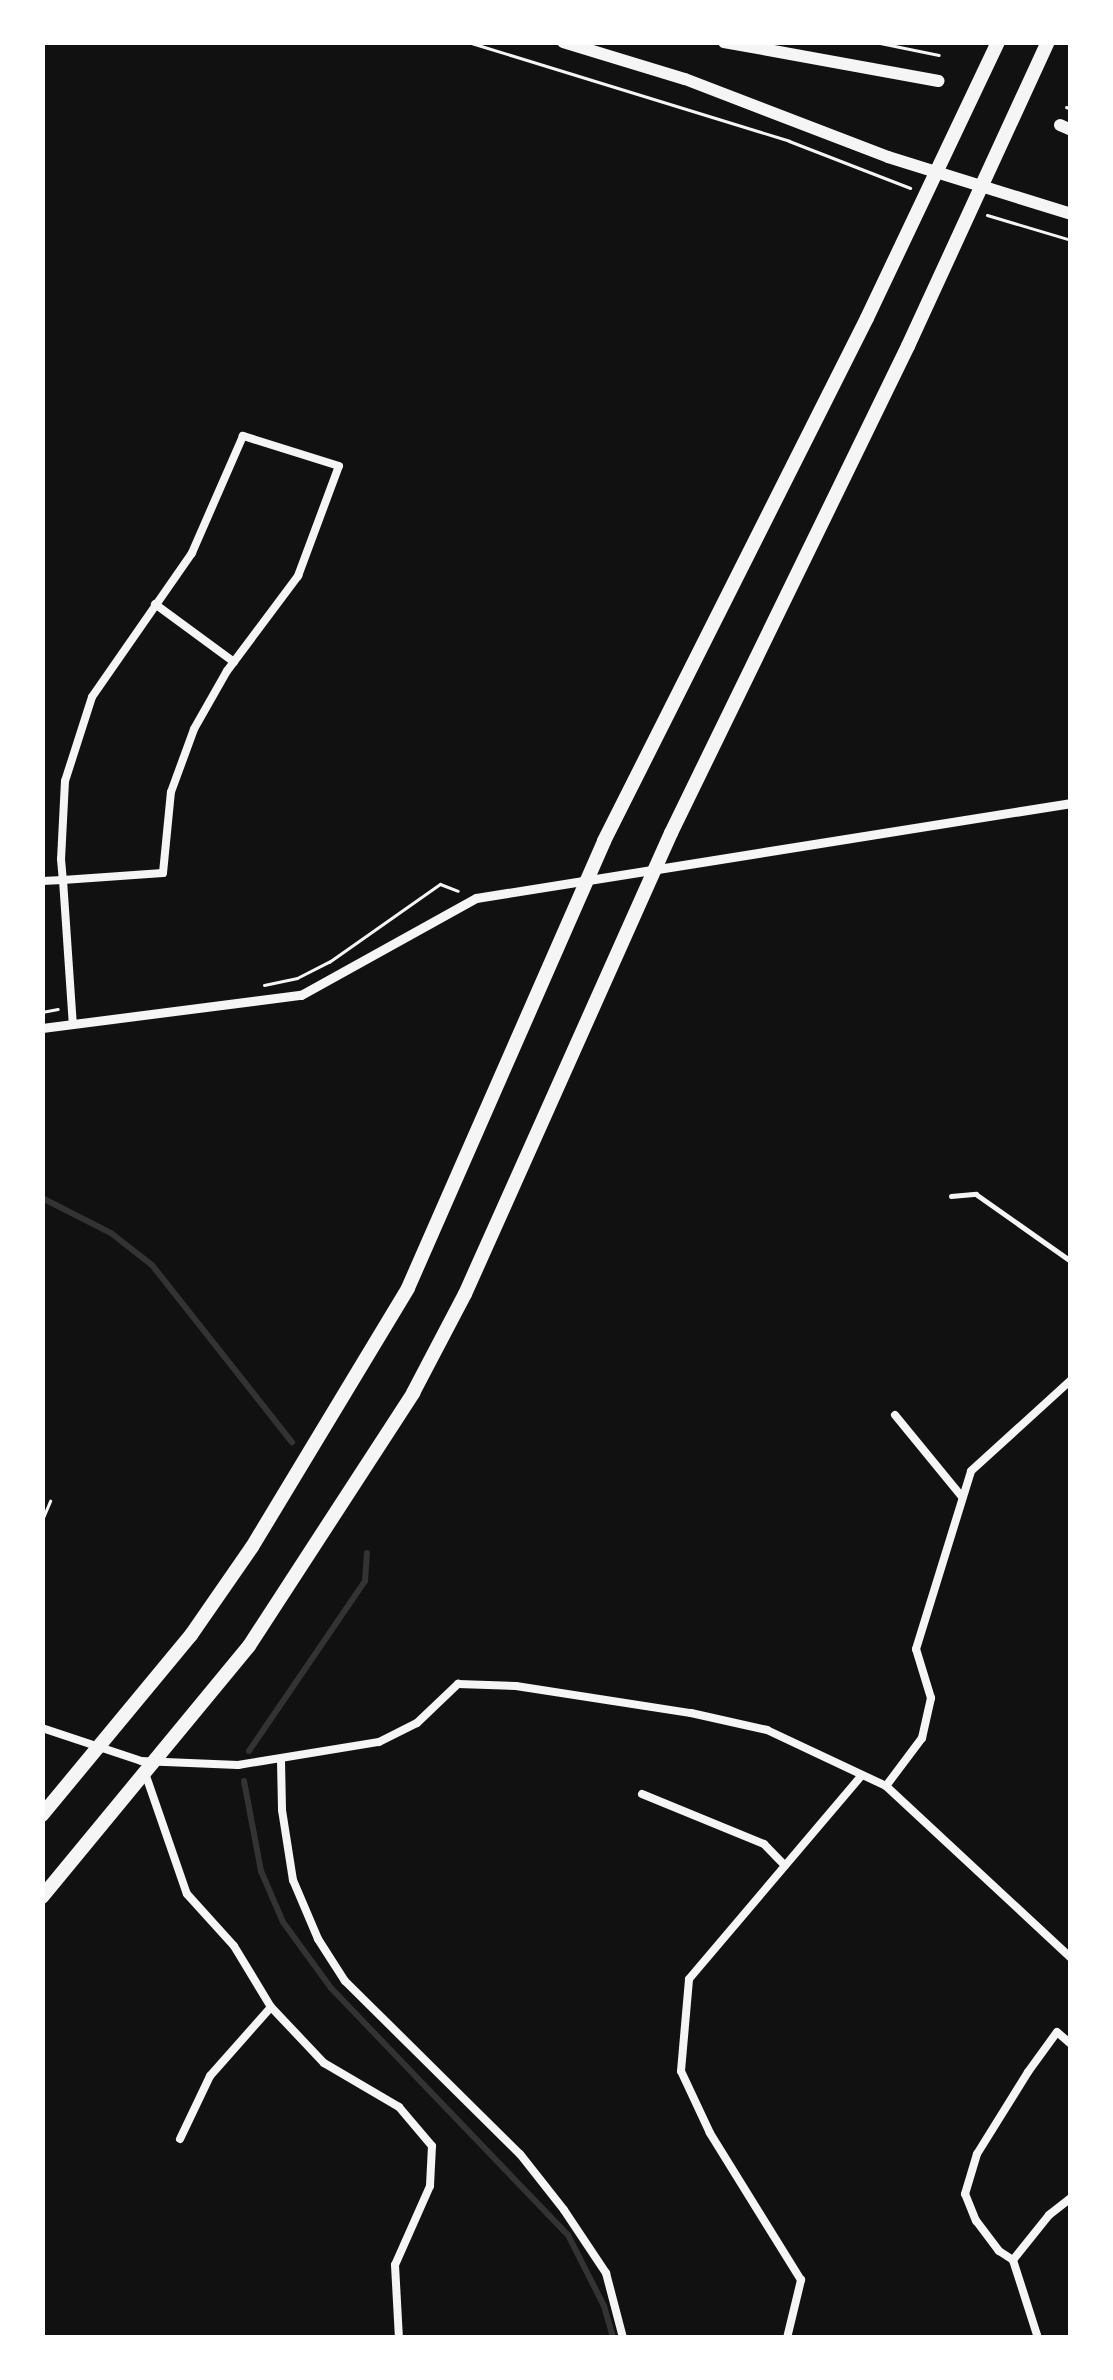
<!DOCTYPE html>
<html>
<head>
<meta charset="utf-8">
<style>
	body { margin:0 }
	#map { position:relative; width:1113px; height:2380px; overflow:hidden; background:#111; font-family:Cabin,sans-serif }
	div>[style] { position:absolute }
	.stream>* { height:6px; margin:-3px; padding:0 3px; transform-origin:3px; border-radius:3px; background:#333 }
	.path>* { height:3px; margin:-1.5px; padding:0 1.5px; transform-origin:1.5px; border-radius:1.5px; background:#f5f5f5 }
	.service>* { height:4.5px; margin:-2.25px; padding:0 2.25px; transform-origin:2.25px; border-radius:2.25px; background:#f5f5f5 }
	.minor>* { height:8px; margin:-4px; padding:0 4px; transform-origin:4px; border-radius:4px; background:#f5f5f5 }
	.tertiary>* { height:9px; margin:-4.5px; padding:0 4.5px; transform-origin:4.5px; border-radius:4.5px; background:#f5f5f5 }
	.primary>* { height:12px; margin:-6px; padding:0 6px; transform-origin:6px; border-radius:6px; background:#f5f5f5 }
	.motorway>* { height:14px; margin:-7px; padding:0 7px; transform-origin:7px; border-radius:7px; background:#f5f5f5 }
	span { translate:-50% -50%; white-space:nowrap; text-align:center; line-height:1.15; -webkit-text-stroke:9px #fff; paint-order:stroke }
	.frame { position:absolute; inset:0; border:45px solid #fff; pointer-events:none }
</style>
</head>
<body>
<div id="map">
	<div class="stream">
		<i style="left:42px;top:1198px;width:77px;rotate:26.9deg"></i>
		<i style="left:111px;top:1233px;width:52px;rotate:38deg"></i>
		<i style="left:152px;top:1265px;width:226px;rotate:51.7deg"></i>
		<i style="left:249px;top:1751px;width:206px;rotate:-55.7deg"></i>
		<i style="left:365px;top:1581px;width:28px;rotate:-86deg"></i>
		<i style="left:244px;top:1781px;width:92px;rotate:79.3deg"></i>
		<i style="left:261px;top:1871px;width:56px;rotate:66.7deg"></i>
		<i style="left:283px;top:1922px;width:82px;rotate:54deg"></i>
		<i style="left:331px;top:1988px;width:342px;rotate:46.2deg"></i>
		<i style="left:568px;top:2235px;width:80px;rotate:63.1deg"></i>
		<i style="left:604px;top:2306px;width:33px;rotate:74deg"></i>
	</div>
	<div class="path">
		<i style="left:468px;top:42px;width:336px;rotate:17.1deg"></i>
		<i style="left:789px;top:141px;width:130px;rotate:21.2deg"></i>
		<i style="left:875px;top:42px;width:65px;rotate:11.5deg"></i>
		<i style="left:1066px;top:107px;width:5px;rotate:22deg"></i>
		<i style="left:987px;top:215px;width:88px;rotate:16.6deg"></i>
		<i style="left:264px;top:985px;width:34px;rotate:-12deg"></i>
		<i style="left:297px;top:978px;width:36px;rotate:-27deg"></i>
		<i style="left:329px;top:962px;width:136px;rotate:-35.1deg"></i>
		<i style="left:440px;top:884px;width:19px;rotate:21deg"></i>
		<i style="left:42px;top:1012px;width:16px;rotate:-11deg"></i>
		<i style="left:42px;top:1520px;width:21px;rotate:-67deg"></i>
	</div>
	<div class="service">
		<i style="left:951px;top:1196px;width:25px;rotate:-5deg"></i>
		<i style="left:976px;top:1194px;width:116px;rotate:35.2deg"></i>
	</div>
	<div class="minor">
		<i style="left:155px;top:604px;width:98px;rotate:36.3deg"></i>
		<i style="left:42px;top:881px;width:21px;rotate:-3deg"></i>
		<i style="left:63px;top:880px;width:100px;rotate:-4deg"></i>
		<i style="left:163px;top:873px;width:81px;rotate:-84.4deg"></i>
		<i style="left:171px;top:792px;width:67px;rotate:-69.9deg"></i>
		<i style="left:194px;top:729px;width:67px;rotate:-60.4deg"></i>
		<i style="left:227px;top:671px;width:119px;rotate:-53.2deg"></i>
		<i style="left:298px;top:576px;width:117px;rotate:-69.6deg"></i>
		<i style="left:339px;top:466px;width:101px;rotate:-162.6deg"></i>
		<i style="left:243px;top:436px;width:128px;rotate:113.6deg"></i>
		<i style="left:192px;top:553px;width:175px;rotate:124.8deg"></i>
		<i style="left:92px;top:697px;width:88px;rotate:107.8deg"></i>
		<i style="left:65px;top:781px;width:78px;rotate:92.9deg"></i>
		<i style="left:61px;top:859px;width:21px;rotate:85deg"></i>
		<i style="left:63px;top:880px;width:145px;rotate:86.1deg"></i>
		<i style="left:895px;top:1415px;width:106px;rotate:50.7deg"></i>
		<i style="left:42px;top:1728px;width:104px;rotate:18.4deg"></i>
		<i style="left:141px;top:1761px;width:97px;rotate:2.4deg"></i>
		<i style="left:238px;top:1765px;width:143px;rotate:-9.3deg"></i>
		<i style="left:379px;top:1742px;width:42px;rotate:-26.6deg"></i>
		<i style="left:417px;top:1723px;width:57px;rotate:-43.6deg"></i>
		<i style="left:458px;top:1684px;width:58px;rotate:2deg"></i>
		<i style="left:516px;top:1686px;width:177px;rotate:8.8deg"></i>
		<i style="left:691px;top:1713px;width:78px;rotate:12.6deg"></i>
		<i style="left:767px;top:1730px;width:132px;rotate:25.2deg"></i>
		<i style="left:886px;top:1786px;width:253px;rotate:42.9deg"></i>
		<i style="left:281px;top:1761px;width:49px;rotate:88.8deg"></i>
		<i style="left:282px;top:1810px;width:71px;rotate:81.1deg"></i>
		<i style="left:293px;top:1880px;width:64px;rotate:67deg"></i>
		<i style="left:318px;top:1939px;width:50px;rotate:57.3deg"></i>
		<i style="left:345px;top:1981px;width:246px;rotate:44.7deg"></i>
		<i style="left:520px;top:2154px;width:71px;rotate:51.8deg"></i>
		<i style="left:564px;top:2210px;width:76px;rotate:56.3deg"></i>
		<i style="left:606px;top:2273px;width:67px;rotate:75.3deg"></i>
		<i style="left:145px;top:1773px;width:128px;rotate:70.9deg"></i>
		<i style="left:187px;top:1894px;width:70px;rotate:47.9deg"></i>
		<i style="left:234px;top:1946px;width:71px;rotate:58.8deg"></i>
		<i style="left:271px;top:2007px;width:77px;rotate:46.6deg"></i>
		<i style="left:324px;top:2063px;width:87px;rotate:30.4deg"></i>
		<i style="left:399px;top:2107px;width:51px;rotate:49.8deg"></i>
		<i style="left:432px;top:2146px;width:40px;rotate:92.9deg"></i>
		<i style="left:430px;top:2186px;width:86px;rotate:113.9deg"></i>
		<i style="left:395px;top:2265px;width:73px;rotate:86.9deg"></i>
		<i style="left:886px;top:1786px;width:60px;rotate:-53.1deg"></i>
		<i style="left:922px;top:1738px;width:41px;rotate:-77.3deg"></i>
		<i style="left:931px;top:1698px;width:51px;rotate:-107deg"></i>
		<i style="left:916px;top:1649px;width:186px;rotate:-72.8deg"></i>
		<i style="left:971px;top:1471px;width:135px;rotate:-42.3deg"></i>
		<i style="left:642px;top:1794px;width:132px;rotate:22.3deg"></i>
		<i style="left:764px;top:1844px;width:30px;rotate:46deg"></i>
		<i style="left:180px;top:2139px;width:70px;rotate:-64.5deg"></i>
		<i style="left:210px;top:2076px;width:92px;rotate:-48.5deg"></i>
		<i style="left:1013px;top:2260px;width:58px;rotate:-51.3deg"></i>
		<i style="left:1049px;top:2215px;width:28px;rotate:-38deg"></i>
		<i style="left:787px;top:2338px;width:60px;rotate:-76.4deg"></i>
		<i style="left:801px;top:2280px;width:173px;rotate:-121.8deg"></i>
		<i style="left:710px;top:2133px;width:68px;rotate:-115.1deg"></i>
		<i style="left:681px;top:2071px;width:92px;rotate:-85deg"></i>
		<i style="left:689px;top:1979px;width:266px;rotate:-49.7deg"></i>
		<i style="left:1038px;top:2338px;width:82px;rotate:-107.8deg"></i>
		<i style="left:1013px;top:2260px;width:17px;rotate:-147deg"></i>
		<i style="left:999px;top:2251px;width:38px;rotate:-127deg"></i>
		<i style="left:976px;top:2221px;width:29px;rotate:-112deg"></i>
		<i style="left:965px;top:2194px;width:42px;rotate:-73.3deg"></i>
		<i style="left:977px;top:2154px;width:97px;rotate:-58.1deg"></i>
		<i style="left:1028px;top:2072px;width:49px;rotate:-54.1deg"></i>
		<i style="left:1057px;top:2032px;width:18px;rotate:41deg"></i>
	</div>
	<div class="tertiary">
		<i style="left:42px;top:1028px;width:261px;rotate:-7.3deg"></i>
		<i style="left:301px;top:995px;width:200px;rotate:-29deg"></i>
		<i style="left:476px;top:898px;width:603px;rotate:-9.07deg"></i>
	</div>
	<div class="primary">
		<i style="left:563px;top:42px;width:127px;rotate:16.9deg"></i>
		<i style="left:685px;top:79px;width:217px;rotate:21deg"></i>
		<i style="left:888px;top:157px;width:192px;rotate:17.3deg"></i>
		<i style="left:724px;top:42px;width:218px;rotate:10.3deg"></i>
		<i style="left:1060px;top:125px;width:12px;rotate:24deg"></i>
	</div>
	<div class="motorway">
		<i style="left:42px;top:1815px;width:234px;rotate:-50.4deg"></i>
		<i style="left:191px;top:1635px;width:107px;rotate:-55.3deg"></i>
		<i style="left:252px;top:1547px;width:302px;rotate:-58.9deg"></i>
		<i style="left:408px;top:1288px;width:488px;rotate:-66.3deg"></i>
		<i style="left:604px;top:841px;width:585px;rotate:-63.3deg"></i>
		<i style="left:867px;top:318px;width:306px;rotate:-64.6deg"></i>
		<i style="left:42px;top:1897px;width:325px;rotate:-50.5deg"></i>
		<i style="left:249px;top:1646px;width:302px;rotate:-57deg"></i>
		<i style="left:413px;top:1393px;width:112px;rotate:-62.3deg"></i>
		<i style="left:465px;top:1294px;width:505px;rotate:-65.92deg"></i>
		<i style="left:671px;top:833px;width:542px;rotate:-64.05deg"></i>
		<i style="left:908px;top:346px;width:335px;rotate:-65.3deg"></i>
	</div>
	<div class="frame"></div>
</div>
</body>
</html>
